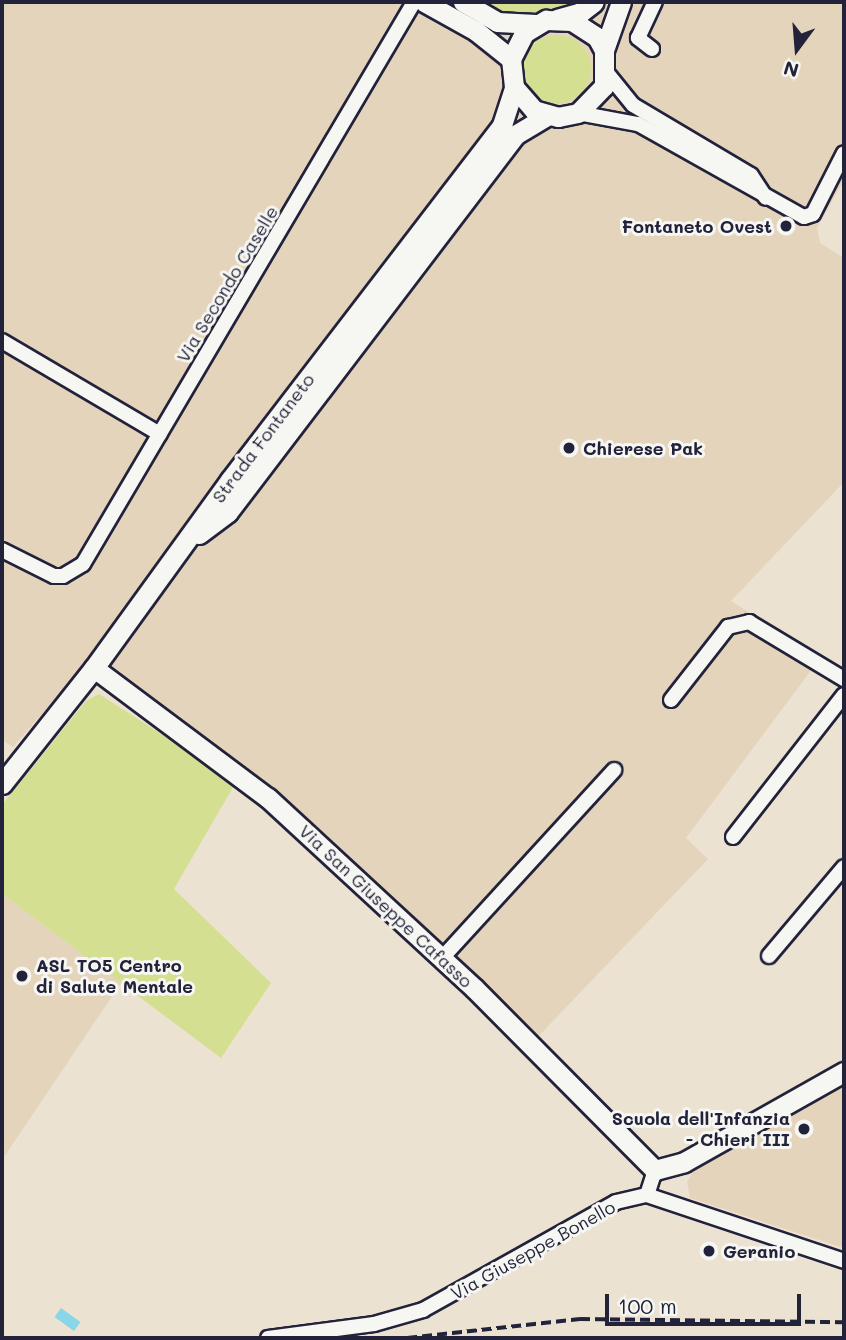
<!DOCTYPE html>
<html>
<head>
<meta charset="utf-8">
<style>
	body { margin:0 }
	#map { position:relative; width:846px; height:1340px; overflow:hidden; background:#ece2d2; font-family:Mali,sans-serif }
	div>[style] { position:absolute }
	.built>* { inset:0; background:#e5d4bc }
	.green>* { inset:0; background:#d4df92 }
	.round { border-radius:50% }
	.water>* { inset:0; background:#88d6e7; transform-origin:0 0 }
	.roads { filter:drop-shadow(2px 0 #22223b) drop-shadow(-2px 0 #22223b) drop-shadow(0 2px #22223b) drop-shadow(0 -2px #22223b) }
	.street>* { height:14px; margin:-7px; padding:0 7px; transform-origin:7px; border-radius:7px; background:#f6f6f2 }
	.secondary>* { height:19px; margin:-9.5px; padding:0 9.5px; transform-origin:9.5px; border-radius:9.5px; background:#f6f6f2 }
	.rail>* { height:3.5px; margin-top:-1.75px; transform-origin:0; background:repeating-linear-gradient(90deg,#22223b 0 10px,transparent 0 15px) }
	.dots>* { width:19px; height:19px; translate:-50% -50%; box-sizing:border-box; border:4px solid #f6f6f2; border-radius:50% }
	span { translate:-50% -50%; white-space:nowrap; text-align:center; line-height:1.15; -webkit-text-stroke:6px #f6f6f2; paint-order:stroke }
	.poi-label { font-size:18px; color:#22223b; font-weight:700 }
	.right { translate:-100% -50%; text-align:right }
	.left { translate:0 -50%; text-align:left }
	.street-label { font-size:18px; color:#22223b }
	.frame { position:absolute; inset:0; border:4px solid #22223b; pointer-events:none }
	.north { position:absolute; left:762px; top:14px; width:70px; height:70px; -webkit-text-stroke:5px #f6f6f2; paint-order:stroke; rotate:196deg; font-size:19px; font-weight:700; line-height:28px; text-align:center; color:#22223b }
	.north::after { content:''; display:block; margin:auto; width:24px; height:32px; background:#22223b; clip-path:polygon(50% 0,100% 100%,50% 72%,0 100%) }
	.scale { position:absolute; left:605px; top:1294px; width:196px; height:32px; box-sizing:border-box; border:4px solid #22223b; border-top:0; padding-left:9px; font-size:21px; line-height:24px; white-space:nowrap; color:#22223b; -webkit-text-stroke:5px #f6f6f2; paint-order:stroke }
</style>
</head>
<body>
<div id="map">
	<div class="built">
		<i style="clip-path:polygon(2px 2px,844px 2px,844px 180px,817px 228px,820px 243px,844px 258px,844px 482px,731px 601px,821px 657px,686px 838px,708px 859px,530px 1045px,294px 810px,91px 657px,13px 747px,2px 740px)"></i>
		<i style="clip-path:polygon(2px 894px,121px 983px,2px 1160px)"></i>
		<i style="clip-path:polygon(837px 1087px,844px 1090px,844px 1248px,690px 1198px,687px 1182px,695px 1168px)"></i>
	</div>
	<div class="green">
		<i style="clip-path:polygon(477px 2px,582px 2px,523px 16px,504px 15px)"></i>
		<i class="round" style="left:523px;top:35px;width:68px;height:68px"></i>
		<i style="clip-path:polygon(99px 694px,236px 782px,174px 889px,271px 983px,221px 1058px,2px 894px,2px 805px,86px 701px)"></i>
	</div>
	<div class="water">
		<i style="left:61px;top:1308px;width:24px;height:11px;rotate:36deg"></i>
	</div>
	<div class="roads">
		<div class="street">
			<i style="left:652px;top:49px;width:18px;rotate:-142deg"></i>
			<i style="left:638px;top:38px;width:40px;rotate:-65deg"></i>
			<i style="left:607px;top:73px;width:41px;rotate:50.9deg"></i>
			<i style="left:633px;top:105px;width:137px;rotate:30.7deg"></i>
			<i style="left:751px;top:175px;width:27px;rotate:57deg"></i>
			<i style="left:578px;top:113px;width:61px;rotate:10.4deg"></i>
			<i style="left:638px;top:124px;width:190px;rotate:29.3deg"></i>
			<i style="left:804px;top:217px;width:9px;rotate:-18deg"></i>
			<i style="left:813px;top:214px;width:68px;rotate:-63.1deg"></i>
			<i style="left:2px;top:341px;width:183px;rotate:30.5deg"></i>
			<i style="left:2px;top:550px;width:58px;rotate:26.6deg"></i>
			<i style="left:54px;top:576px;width:9px"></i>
			<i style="left:63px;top:576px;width:23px;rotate:-31deg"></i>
			<i style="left:83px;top:564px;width:652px;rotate:-59.5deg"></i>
			<i style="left:671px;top:700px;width:93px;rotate:-52deg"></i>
			<i style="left:728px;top:627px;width:22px;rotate:-13deg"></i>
			<i style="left:749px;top:622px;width:111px;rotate:31deg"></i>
			<i style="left:733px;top:837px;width:180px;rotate:-52deg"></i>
			<i style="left:769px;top:956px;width:116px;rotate:-49.9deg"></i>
			<i style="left:442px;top:958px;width:255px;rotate:-47.5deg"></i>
			<i style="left:647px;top:1195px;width:208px;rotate:18.5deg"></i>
			<i style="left:268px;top:1338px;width:107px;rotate:-7.5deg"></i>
			<i style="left:374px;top:1324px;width:51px;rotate:-15.9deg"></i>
			<i style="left:423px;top:1310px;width:221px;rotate:-29.2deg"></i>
			<i style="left:616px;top:1202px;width:32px;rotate:-13deg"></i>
			<i style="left:647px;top:1195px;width:26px;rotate:-72deg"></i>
		</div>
		<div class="secondary">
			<i style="left:424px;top:2px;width:60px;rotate:29.1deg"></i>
			<i style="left:476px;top:31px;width:45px;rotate:38.7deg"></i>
			<i style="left:463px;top:2px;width:39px;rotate:30deg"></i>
			<i style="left:497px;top:22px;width:39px;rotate:3deg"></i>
			<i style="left:557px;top:19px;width:25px;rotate:-16deg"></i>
			<i style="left:581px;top:12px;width:16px;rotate:-38deg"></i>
			<i style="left:604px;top:50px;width:51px;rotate:-70.5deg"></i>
			<i style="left:199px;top:534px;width:36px;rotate:-37deg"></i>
			<i style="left:228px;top:512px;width:474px;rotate:-52.7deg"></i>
			<i style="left:515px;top:135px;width:39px;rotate:-31deg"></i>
			<i style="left:94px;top:668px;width:217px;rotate:36.8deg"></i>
			<i style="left:268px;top:798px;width:280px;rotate:42.7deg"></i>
			<i style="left:474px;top:988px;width:257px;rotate:45.2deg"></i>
			<i style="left:655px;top:1170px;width:30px;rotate:-15deg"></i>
			<i style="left:684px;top:1162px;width:184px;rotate:-29.4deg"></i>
			<i style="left:2px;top:784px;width:148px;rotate:-51.6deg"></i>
			<i style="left:94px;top:668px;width:232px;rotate:-54.1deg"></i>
			<i style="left:230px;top:480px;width:447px;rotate:-52.5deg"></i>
			<i style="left:502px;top:125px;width:40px;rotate:-72deg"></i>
			<i style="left:514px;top:87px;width:28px;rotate:-96deg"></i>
			<i style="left:511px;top:59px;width:29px;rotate:-63deg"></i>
			<i style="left:524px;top:33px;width:26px;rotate:-31deg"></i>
			<i style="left:546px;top:20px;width:26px;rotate:2deg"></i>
			<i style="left:572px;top:21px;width:30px;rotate:33deg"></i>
			<i style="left:597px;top:37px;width:15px;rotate:62deg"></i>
			<i style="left:604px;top:50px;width:36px;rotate:90deg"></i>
			<i style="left:604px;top:86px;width:37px;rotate:134deg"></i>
			<i style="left:578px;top:113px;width:20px;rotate:169deg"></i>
			<i style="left:558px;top:117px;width:25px;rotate:-164deg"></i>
			<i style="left:534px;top:110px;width:30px;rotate:-131deg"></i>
		</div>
	</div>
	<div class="rail">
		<i style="left:407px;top:1338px;width:174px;rotate:-6.3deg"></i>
		<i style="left:580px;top:1319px;width:264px;rotate:0.7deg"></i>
	</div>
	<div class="dots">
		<i style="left:786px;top:226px;background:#22223b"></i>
		<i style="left:569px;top:448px;background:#22223b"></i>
		<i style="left:22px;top:976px;background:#22223b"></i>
		<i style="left:804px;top:1129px;background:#22223b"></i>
		<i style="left:709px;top:1251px;background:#22223b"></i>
	</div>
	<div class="poi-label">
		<span class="right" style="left:772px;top:226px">Fontaneto Ovest</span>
		<span class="left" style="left:583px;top:448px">Chierese Pak</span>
		<span class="left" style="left:36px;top:976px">ASL TO5 Centro<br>di Salute Mentale</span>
		<span class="right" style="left:790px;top:1129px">Scuola dell'Infanzia<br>- Chieri III</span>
		<span class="left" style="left:723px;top:1251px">Geranio</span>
	</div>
	<div class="street-label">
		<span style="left:227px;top:284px;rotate:-59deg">Via Secondo Caselle</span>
		<span style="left:263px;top:438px;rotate:-53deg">Strada Fontaneto</span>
		<span style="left:386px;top:906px;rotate:43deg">Via San Giuseppe Cafasso</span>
		<span style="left:533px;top:1250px;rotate:-29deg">Via Giuseppe Bonello</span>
	</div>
	<div class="frame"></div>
	<div class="north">N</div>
	<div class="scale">100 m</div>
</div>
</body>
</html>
